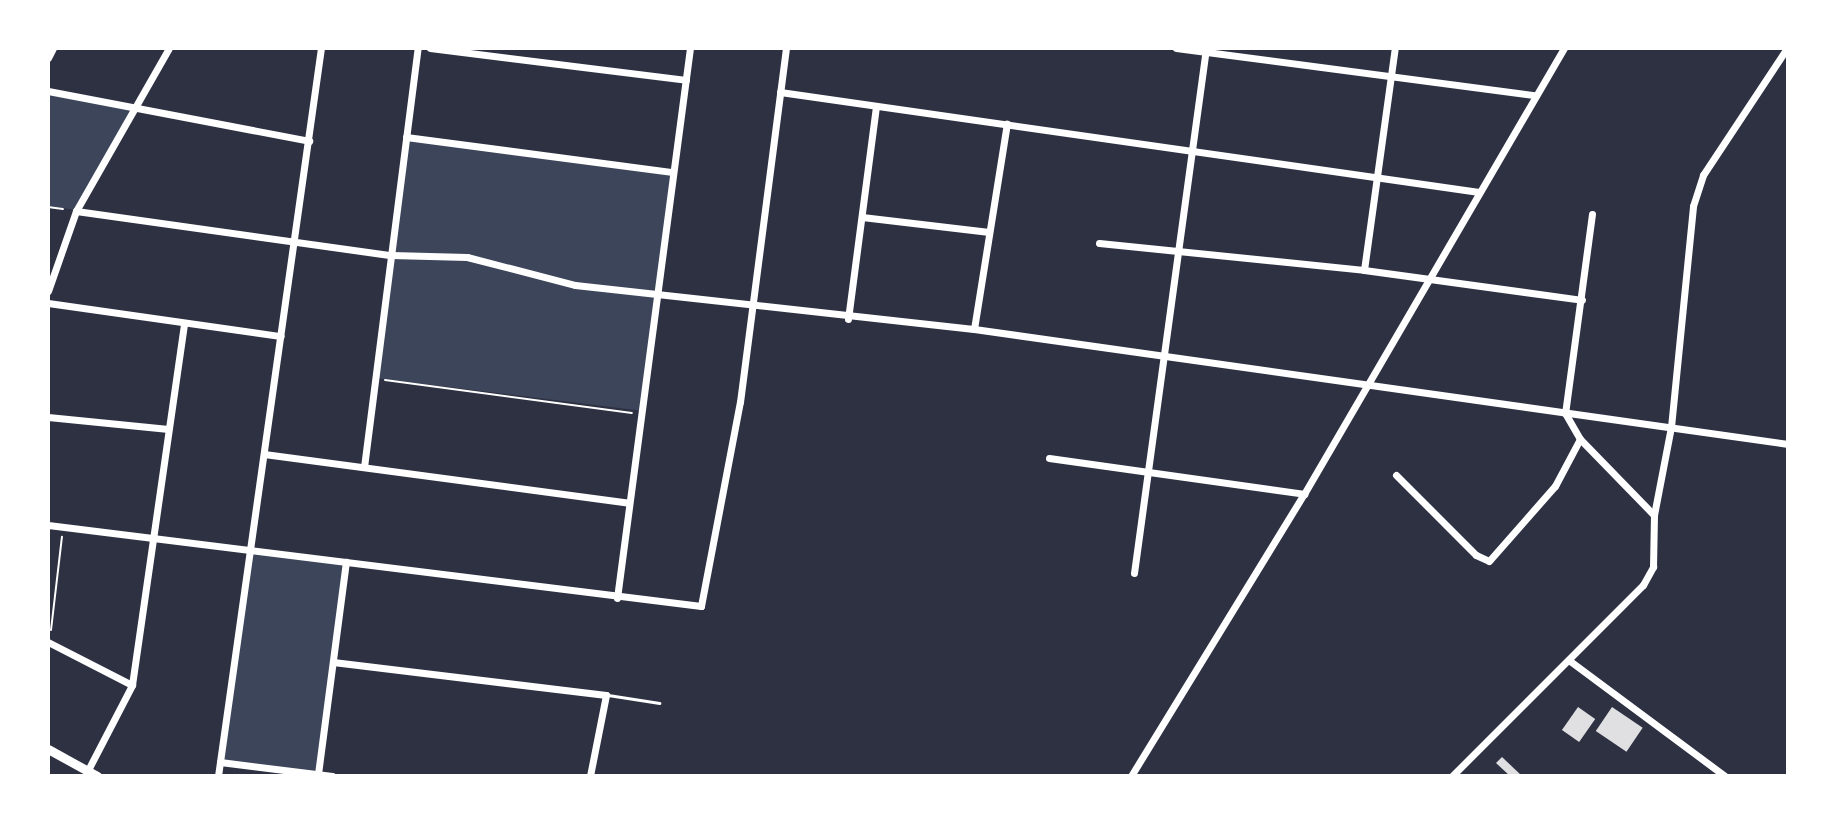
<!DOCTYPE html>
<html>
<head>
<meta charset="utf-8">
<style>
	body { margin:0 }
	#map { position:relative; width:1836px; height:824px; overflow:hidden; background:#2d3142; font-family:"Public Sans",sans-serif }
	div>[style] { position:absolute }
	.green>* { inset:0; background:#3c4559; transform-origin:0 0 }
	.building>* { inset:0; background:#e0e0e3; transform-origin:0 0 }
	.path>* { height:2px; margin:-1px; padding:0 1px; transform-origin:1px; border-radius:1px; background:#fff }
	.service>* { height:3px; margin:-1.5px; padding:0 1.5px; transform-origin:1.5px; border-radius:1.5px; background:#fff }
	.minor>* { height:7px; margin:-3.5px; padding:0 3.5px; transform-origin:3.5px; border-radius:3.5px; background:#fff }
	.secondary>* { height:9px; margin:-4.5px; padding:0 4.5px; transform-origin:4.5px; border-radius:4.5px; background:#fff }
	span { translate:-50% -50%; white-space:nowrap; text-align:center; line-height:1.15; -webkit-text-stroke:8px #fff; paint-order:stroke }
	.frame { position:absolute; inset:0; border:50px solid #fff; pointer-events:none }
</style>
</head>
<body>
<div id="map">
	<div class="green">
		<i style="clip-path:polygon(48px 92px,133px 108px,75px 210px,48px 206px)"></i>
		<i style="left:406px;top:137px;width:269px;height:243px;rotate:7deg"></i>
		<i style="left:248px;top:549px;width:99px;height:215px;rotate:8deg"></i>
	</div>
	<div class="building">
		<i style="left:1578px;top:707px;width:21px;height:28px;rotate:35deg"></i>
		<i style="left:1612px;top:707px;width:37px;height:29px;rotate:34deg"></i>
		<i style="clip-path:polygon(1502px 757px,1522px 776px,1510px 776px,1496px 763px)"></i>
	</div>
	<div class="path">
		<i style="left:48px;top:207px;width:15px;rotate:8deg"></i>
		<i style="left:385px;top:380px;width:249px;rotate:7.6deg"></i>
		<i style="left:51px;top:630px;width:94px;rotate:-83.3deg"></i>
	</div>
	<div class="service">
		<i style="left:608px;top:695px;width:52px;rotate:8.9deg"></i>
	</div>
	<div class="minor">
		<i style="left:430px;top:48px;width:258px;rotate:7.1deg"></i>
		<i style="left:1176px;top:48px;width:361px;rotate:7.5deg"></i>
		<i style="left:48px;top:58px;width:11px;rotate:-63deg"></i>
		<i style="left:48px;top:91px;width:266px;rotate:10.8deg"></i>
		<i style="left:780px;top:92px;width:706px;rotate:8.14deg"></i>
		<i style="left:406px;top:137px;width:269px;rotate:7.5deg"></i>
		<i style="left:76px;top:211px;width:318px;rotate:8deg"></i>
		<i style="left:391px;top:255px;width:76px;rotate:1.5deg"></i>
		<i style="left:467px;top:257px;width:112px;rotate:14.5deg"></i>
		<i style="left:575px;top:285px;width:401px;rotate:6.3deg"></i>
		<i style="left:974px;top:329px;width:822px;rotate:8.04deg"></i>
		<i style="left:1592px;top:214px;width:201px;rotate:97.7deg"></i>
		<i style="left:1565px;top:413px;width:30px;rotate:60deg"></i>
		<i style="left:1580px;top:439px;width:106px;rotate:45.8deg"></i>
		<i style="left:862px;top:217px;width:128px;rotate:6.7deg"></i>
		<i style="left:1099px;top:243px;width:266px;rotate:5.8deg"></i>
		<i style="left:1364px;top:270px;width:220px;rotate:7.8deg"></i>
		<i style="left:1364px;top:270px;width:224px;rotate:-82.1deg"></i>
		<i style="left:48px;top:291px;width:85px;rotate:-70.7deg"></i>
		<i style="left:76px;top:211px;width:188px;rotate:-60.3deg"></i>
		<i style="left:48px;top:303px;width:235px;rotate:8.1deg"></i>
		<i style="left:848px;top:319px;width:214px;rotate:-82.5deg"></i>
		<i style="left:974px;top:329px;width:208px;rotate:-80.9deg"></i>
		<i style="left:48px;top:417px;width:121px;rotate:5.7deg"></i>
		<i style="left:264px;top:454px;width:368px;rotate:7.6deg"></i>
		<i style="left:1049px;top:458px;width:258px;rotate:8deg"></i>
		<i style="left:364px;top:467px;width:422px;rotate:-82.7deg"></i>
		<i style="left:1396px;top:475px;width:113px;rotate:45deg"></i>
		<i style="left:1476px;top:555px;width:14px;rotate:25deg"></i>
		<i style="left:1489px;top:561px;width:100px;rotate:-48.7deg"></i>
		<i style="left:1555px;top:486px;width:53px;rotate:-62deg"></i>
		<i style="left:48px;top:525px;width:658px;rotate:7.07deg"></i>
		<i style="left:701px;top:606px;width:208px;rotate:-79.2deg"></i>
		<i style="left:740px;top:402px;width:357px;rotate:-82.6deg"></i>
		<i style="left:1134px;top:573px;width:530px;rotate:-82.19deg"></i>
		<i style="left:617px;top:598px;width:555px;rotate:-82.44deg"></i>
		<i style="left:48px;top:642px;width:94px;rotate:27.1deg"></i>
		<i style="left:1570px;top:661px;width:193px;rotate:36.6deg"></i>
		<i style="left:333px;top:662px;width:275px;rotate:6.9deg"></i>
		<i style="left:606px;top:695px;width:83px;rotate:101.2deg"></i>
		<i style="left:220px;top:762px;width:113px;rotate:7.1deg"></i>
		<i style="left:88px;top:770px;width:96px;rotate:-62.6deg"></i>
		<i style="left:132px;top:685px;width:365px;rotate:-81.8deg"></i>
		<i style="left:318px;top:774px;width:214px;rotate:-82.5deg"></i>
		<i style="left:218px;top:776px;width:735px;rotate:-81.95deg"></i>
		<i style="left:1131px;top:776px;width:331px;rotate:-58.5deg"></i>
		<i style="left:1304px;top:494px;width:516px;rotate:-59.76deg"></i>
		<i style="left:1452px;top:776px;width:270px;rotate:-45deg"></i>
		<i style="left:1643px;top:585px;width:21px;rotate:-61deg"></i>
		<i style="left:1653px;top:567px;width:52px;rotate:-88.9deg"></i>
		<i style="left:1654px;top:515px;width:90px;rotate:-79.1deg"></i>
		<i style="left:1671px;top:427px;width:222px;rotate:-84.3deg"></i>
		<i style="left:1693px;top:206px;width:33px;rotate:-72deg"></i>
		<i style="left:1703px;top:175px;width:152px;rotate:-56.5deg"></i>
	</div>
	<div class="secondary">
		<i style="left:48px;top:749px;width:56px;rotate:28.9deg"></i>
	</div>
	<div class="frame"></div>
</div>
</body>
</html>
